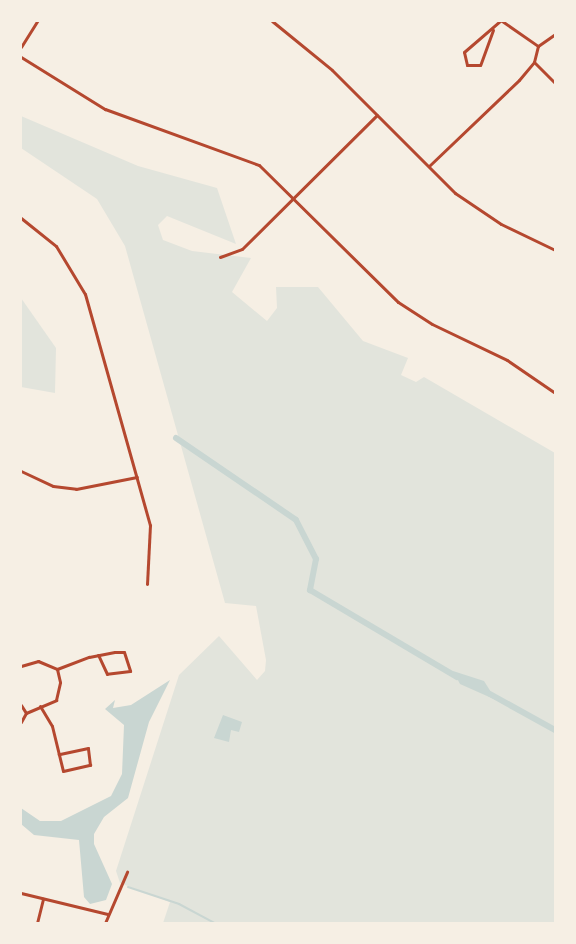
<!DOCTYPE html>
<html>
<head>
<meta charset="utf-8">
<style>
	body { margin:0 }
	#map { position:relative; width:576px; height:944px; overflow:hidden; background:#f6efe4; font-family:Commissioner,sans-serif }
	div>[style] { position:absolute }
	.green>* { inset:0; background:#e2e4dc }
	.water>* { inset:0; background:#c9d6d2 }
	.stream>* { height:2px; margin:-1px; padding:0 1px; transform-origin:1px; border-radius:1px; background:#c9d6d2 }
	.canal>* { height:6px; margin:-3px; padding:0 3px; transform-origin:3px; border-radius:3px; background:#c9d6d2 }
	.minor>* { height:3px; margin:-1.5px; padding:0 1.5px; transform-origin:1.5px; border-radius:1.5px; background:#b5482f }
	span { translate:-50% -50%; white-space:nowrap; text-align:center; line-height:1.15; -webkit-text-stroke:5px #f6efe4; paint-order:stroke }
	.frame { position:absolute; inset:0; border:22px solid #f6efe4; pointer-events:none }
</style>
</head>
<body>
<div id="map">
	<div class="green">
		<i style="clip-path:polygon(21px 116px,138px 166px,217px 188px,236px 244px,167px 216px,158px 225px,163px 240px,192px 251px,251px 258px,232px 292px,267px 321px,277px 308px,276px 287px,318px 287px,363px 341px,408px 358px,401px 375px,416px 382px,424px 377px,555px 453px,555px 923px,163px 923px,170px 902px,120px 883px,116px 871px,179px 675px,219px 636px,257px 680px,265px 671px,266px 660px,256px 606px,225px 603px,125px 246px,97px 199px,21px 148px)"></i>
		<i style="clip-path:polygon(21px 298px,56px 348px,55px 393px,21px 387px)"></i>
	</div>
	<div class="water">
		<i style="clip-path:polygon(453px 671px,484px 681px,496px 700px,460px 684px)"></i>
		<i style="clip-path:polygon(170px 680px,149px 722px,128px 798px,104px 817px,94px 834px,94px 844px,112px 884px,106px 900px,90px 904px,84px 897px,79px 840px,34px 835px,21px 824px,21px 808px,40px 821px,61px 821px,111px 796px,122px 774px,124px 725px,105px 709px,115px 700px,113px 708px,131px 705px)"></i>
		<i style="clip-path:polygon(223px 715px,242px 722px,239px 732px,231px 730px,229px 742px,214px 738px)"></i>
	</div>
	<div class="stream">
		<i style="left:128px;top:887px;width:54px;rotate:18.4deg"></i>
		<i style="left:179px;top:904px;width:40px;rotate:28deg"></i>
	</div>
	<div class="canal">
		<i style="left:176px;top:438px;width:145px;rotate:34.3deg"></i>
		<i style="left:296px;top:520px;width:44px;rotate:62.9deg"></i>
		<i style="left:316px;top:559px;width:32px;rotate:101deg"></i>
		<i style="left:310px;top:590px;width:171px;rotate:30.6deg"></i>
		<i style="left:490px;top:694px;width:74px;rotate:29deg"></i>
	</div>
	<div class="minor">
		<i style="left:272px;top:21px;width:77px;rotate:39.2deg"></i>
		<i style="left:332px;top:70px;width:174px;rotate:45deg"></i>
		<i style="left:455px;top:193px;width:55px;rotate:34deg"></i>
		<i style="left:501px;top:224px;width:60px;rotate:25.7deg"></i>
		<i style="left:502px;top:21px;width:44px;rotate:34.8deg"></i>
		<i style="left:493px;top:30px;width:37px;rotate:110deg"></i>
		<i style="left:480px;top:65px;width:13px;rotate:180deg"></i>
		<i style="left:467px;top:65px;width:13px;rotate:-103deg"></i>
		<i style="left:464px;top:52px;width:48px;rotate:-40.7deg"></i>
		<i style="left:538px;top:46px;width:21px;rotate:-35deg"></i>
		<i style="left:21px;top:47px;width:31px;rotate:-58deg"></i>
		<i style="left:21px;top:57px;width:99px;rotate:31.8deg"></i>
		<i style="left:105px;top:109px;width:164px;rotate:20deg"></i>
		<i style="left:259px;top:165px;width:195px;rotate:44.6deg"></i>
		<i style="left:398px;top:302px;width:40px;rotate:32.9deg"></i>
		<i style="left:432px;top:324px;width:83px;rotate:25.6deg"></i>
		<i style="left:507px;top:360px;width:58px;rotate:34.5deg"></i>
		<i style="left:534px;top:62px;width:30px;rotate:45deg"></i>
		<i style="left:429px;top:166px;width:124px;rotate:-43.7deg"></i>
		<i style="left:519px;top:80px;width:23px;rotate:-50deg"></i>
		<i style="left:534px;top:62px;width:16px;rotate:-76deg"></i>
		<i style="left:21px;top:218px;width:45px;rotate:38.7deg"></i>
		<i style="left:56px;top:246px;width:56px;rotate:58.9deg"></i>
		<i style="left:85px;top:294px;width:240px;rotate:74.3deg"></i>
		<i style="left:150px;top:525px;width:59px;rotate:92.9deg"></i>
		<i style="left:220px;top:257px;width:23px;rotate:-20deg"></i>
		<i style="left:242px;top:249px;width:190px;rotate:-44.8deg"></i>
		<i style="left:21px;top:471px;width:35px;rotate:25deg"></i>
		<i style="left:53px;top:486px;width:23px;rotate:7deg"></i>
		<i style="left:76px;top:489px;width:62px;rotate:-11.1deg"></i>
		<i style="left:21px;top:666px;width:18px;rotate:-16deg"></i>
		<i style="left:38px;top:661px;width:21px;rotate:23deg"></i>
		<i style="left:57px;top:669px;width:34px;rotate:-21deg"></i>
		<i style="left:89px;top:657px;width:26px;rotate:-11deg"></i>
		<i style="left:115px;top:652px;width:9px"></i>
		<i style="left:124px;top:652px;width:20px;rotate:72deg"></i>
		<i style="left:130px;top:671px;width:23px;rotate:173deg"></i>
		<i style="left:107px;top:674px;width:21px;rotate:-115deg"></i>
		<i style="left:21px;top:705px;width:9px;rotate:58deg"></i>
		<i style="left:40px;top:706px;width:23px;rotate:59deg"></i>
		<i style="left:52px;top:726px;width:46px;rotate:76.3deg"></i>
		<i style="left:63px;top:771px;width:28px;rotate:-13deg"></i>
		<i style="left:90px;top:765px;width:17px;rotate:-97deg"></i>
		<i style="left:88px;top:748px;width:30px;rotate:168deg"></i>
		<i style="left:26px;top:713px;width:33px;rotate:-23deg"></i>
		<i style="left:56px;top:700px;width:18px;rotate:-77deg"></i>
		<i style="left:60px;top:682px;width:13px;rotate:-103deg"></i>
		<i style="left:21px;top:722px;width:10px;rotate:-61deg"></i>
		<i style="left:21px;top:893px;width:89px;rotate:13.6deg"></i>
		<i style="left:37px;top:923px;width:25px;rotate:-76deg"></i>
		<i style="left:105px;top:923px;width:56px;rotate:-66.7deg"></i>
	</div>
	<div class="frame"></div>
</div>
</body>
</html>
